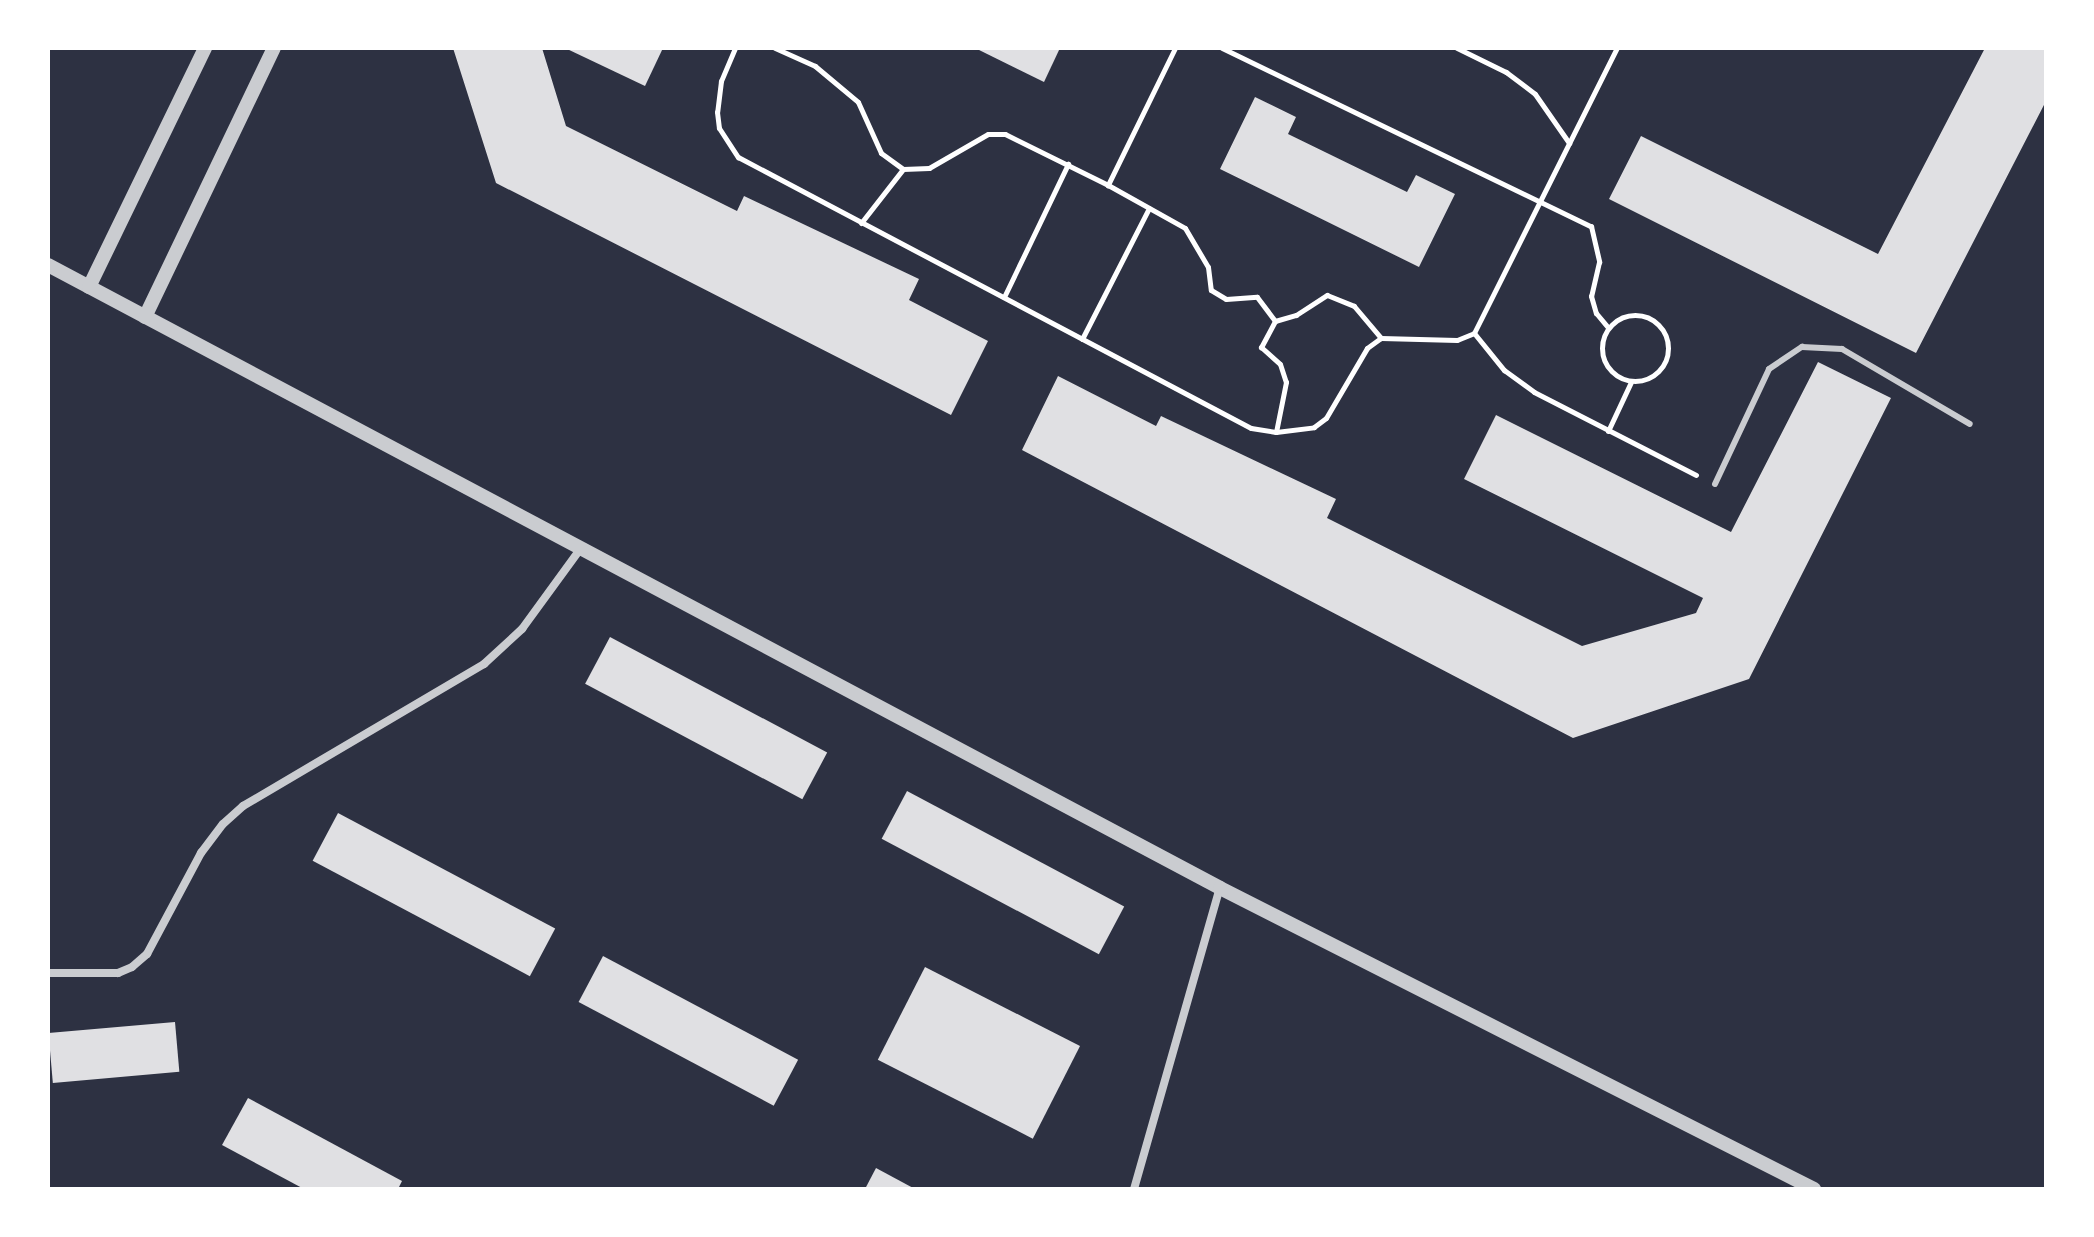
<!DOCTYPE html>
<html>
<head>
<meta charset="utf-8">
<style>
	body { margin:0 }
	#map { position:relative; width:2094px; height:1237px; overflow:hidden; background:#2d3142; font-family:"Alegreya Sans",sans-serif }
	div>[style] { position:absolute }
	.building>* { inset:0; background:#e0e0e3; transform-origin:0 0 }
	.path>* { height:5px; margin:-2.5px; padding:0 2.5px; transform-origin:2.5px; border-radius:2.5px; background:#fff }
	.path>.ring { margin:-2.5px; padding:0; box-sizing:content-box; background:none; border:5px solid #fff; border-radius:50% }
	.service>* { height:6px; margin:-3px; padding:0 3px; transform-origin:3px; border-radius:3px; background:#caccd0 }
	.minor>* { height:8px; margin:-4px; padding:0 4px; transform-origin:4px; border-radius:4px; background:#caccd0 }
	.tertiary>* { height:14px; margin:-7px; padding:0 7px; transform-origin:7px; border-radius:7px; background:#caccd0 }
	span { translate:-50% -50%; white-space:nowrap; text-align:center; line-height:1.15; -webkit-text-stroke:6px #fff; paint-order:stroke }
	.frame { position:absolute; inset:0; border:50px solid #fff; pointer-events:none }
</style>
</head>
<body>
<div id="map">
	<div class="building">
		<i style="clip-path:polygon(453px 48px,542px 48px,566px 126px,737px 211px,744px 196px,919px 279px,909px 300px,988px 341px,951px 415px,496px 183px)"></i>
		<i style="clip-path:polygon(565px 48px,663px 48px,645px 86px)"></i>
		<i style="clip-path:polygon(975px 48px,1060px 48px,1044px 82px)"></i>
		<i style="clip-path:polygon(1985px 48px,2046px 48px,2046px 101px,1916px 353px,1609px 199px,1641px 136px,1878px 254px)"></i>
		<i style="clip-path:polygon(1255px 97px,1296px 117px,1288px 134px,1407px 192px,1416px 175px,1455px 194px,1419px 267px,1220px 169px)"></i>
		<i style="clip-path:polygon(1818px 362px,1891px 398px,1749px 679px,1573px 738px,1022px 450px,1058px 376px,1156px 426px,1161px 416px,1336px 499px,1327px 518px,1582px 646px,1696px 613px,1703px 598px,1464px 479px,1496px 415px,1731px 532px)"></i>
		<i style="left:610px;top:637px;width:246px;height:53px;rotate:28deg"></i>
		<i style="left:907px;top:791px;width:246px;height:54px;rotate:28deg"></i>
		<i style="left:338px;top:813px;width:246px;height:54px;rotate:28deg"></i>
		<i style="left:603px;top:956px;width:221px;height:52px;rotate:28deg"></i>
		<i style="left:925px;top:967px;width:174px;height:104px;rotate:27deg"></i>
		<i style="left:175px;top:1022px;width:50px;height:127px;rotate:85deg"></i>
		<i style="clip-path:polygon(248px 1098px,402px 1181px,398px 1189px,304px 1189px,222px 1145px)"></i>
		<i style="clip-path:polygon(876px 1168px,915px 1189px,865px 1189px)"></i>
	</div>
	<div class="path">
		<i style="left:735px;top:48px;width:36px;rotate:113deg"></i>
		<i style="left:721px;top:81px;width:31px;rotate:97deg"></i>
		<i style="left:717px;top:112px;width:16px;rotate:83deg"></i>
		<i style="left:719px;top:128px;width:35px;rotate:57deg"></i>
		<i style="left:738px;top:157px;width:580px;rotate:27.85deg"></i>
		<i style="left:1251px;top:428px;width:25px;rotate:9deg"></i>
		<i style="left:1276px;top:432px;width:38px;rotate:-7deg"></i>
		<i style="left:1314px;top:427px;width:15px;rotate:-37deg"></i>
		<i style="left:1326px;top:418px;width:81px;rotate:-59.6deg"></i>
		<i style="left:1367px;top:348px;width:17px;rotate:-36deg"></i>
		<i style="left:1381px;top:338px;width:76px;rotate:1.5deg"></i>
		<i style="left:1457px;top:340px;width:18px;rotate:-22deg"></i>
		<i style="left:1474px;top:333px;width:319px;rotate:-63.4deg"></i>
		<i style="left:775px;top:48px;width:44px;rotate:24.2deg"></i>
		<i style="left:815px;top:66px;width:56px;rotate:39.9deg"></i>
		<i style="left:858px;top:102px;width:56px;rotate:65.7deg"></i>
		<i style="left:881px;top:153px;width:27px;rotate:36deg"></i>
		<i style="left:903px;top:169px;width:26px;rotate:-2deg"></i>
		<i style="left:929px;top:168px;width:68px;rotate:-30deg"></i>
		<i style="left:988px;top:134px;width:17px"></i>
		<i style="left:1005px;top:134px;width:115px;rotate:26.3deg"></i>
		<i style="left:1175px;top:48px;width:153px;rotate:116.1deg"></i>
		<i style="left:1108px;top:185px;width:88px;rotate:29.2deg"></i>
		<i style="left:1185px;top:228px;width:45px;rotate:59.5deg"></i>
		<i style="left:1208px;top:267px;width:23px;rotate:83deg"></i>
		<i style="left:1211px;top:290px;width:17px;rotate:31deg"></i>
		<i style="left:1226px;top:299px;width:31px;rotate:-4deg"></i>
		<i style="left:1257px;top:297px;width:30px;rotate:53deg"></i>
		<i style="left:1275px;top:321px;width:22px;rotate:-16deg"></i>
		<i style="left:1296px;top:315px;width:37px;rotate:-33deg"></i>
		<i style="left:1327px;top:295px;width:29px;rotate:22deg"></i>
		<i style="left:1354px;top:306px;width:42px;rotate:49.8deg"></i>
		<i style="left:1222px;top:48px;width:410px;rotate:25.8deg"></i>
		<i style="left:1591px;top:226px;width:37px;rotate:77deg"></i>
		<i style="left:1599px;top:262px;width:35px;rotate:103deg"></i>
		<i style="left:1591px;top:296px;width:18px;rotate:74deg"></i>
		<i style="left:1596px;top:313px;width:17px;rotate:50deg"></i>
		<i style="left:1457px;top:48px;width:55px;rotate:26.1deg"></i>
		<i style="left:1506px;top:72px;width:36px;rotate:37deg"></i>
		<i style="left:1535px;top:94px;width:60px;rotate:55.2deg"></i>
		<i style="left:861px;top:223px;width:68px;rotate:-52.1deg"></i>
		<i style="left:1004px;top:297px;width:148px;rotate:-64.3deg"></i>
		<i class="ring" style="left:1602px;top:315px;width:61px;height:61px"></i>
		<i style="left:1275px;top:321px;width:30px;rotate:118deg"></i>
		<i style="left:1261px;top:347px;width:25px;rotate:42deg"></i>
		<i style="left:1280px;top:364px;width:19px;rotate:72deg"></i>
		<i style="left:1286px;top:382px;width:51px;rotate:101.3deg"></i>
		<i style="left:1474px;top:333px;width:48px;rotate:51deg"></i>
		<i style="left:1504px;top:370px;width:37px;rotate:36deg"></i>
		<i style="left:1534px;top:392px;width:182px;rotate:27.1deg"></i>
		<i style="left:1082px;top:339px;width:147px;rotate:-62.9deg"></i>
		<i style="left:1608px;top:431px;width:54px;rotate:-64.9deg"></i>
	</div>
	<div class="service">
		<i style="left:1715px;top:484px;width:127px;rotate:-64.8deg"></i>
		<i style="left:1769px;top:369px;width:40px;rotate:-34deg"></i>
		<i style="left:1802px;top:347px;width:40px;rotate:2.9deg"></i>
		<i style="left:1842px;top:349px;width:148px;rotate:30.4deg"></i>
	</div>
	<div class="minor">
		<i style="left:48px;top:973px;width:70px"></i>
		<i style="left:118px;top:973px;width:15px;rotate:-23deg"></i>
		<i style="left:132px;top:967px;width:20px;rotate:-41deg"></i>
		<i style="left:147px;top:954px;width:115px;rotate:-61.9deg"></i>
		<i style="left:201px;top:853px;width:36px;rotate:-53deg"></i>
		<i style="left:223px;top:824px;width:27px;rotate:-42deg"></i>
		<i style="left:243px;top:806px;width:280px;rotate:-30.5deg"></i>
		<i style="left:484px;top:664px;width:52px;rotate:-42.6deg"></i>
		<i style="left:522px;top:629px;width:100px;rotate:-53.9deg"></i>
		<i style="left:1134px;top:1189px;width:313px;rotate:-74.1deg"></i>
	</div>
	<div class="tertiary">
		<i style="left:48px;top:265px;width:1327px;rotate:27.99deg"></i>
		<i style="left:1220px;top:888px;width:666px;rotate:26.87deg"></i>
		<i style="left:89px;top:287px;width:266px;rotate:-64.1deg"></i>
		<i style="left:145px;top:317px;width:298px;rotate:-64.4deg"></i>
	</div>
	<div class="frame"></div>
</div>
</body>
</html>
